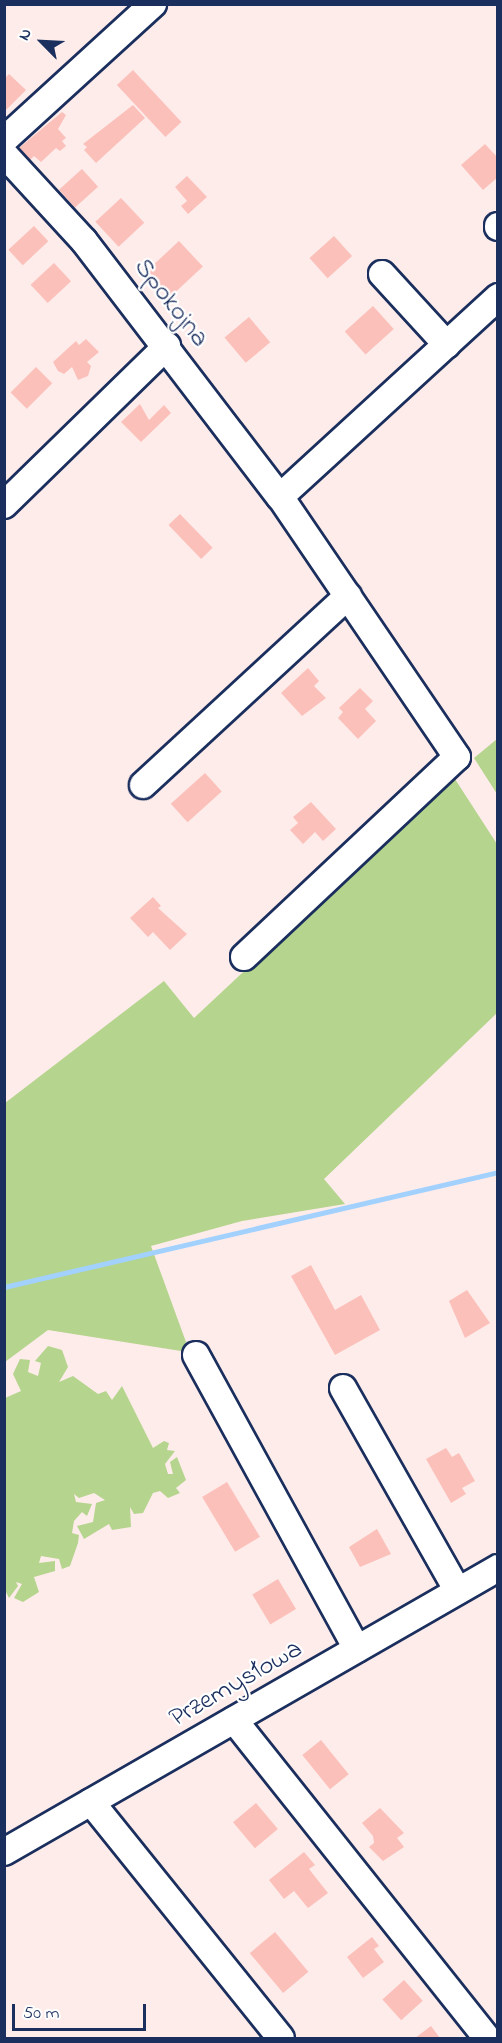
<!DOCTYPE html>
<html>
<head>
<meta charset="utf-8">
<style>
	body { margin:0 }
	#map { position:relative; width:502px; height:2043px; overflow:hidden; background:#feecea; font-family:"Indie Flower",sans-serif }
	div>[style] { position:absolute }
	.green>* { inset:0; background:#b5d48d }
	.stream>* { height:5px; margin:-2.5px; padding:0 2.5px; transform-origin:2.5px; border-radius:2.5px; background:#a2d1fe }
	.building>* { inset:0; background:#fcc0ba; transform-origin:0 0 }
	.roads { filter:drop-shadow(2px 0 #1b2f5e) drop-shadow(-2px 0 #1b2f5e) drop-shadow(0 2px #1b2f5e) drop-shadow(0 -2px #1b2f5e) }
	.minor>* { height:26px; margin:-13px; padding:0 13px; transform-origin:13px; border-radius:13px; background:#fff }
	span { translate:-50% -50%; white-space:nowrap; text-align:center; line-height:1.15; -webkit-text-stroke:4.5px #fff; paint-order:stroke }
	.street-label { font-size:27px; color:#1b2f5e }
	.frame { position:absolute; inset:0; border:6px solid #1b2f5e; pointer-events:none }
	.north { position:absolute; left:12px; top:12px; width:60px; height:60px; -webkit-text-stroke:4px #fff; paint-order:stroke; rotate:294deg; font-size:16px; font-weight:700; line-height:24px; text-align:center; color:#1b2f5e }
	.north::after { content:''; display:block; margin:auto; width:21px; height:27px; background:#1b2f5e; clip-path:polygon(50% 0,100% 100%,50% 72%,0 100%) }
	.scale { position:absolute; left:12px; top:2004px; width:134px; height:27px; box-sizing:border-box; border:3px solid #1b2f5e; border-top:0; padding-left:8px; font-size:18px; line-height:21px; white-space:nowrap; color:#1b2f5e; -webkit-text-stroke:4px #fff; paint-order:stroke }
</style>
</head>
<body>
<div id="map">
	<div class="green">
		<i style="clip-path:polygon(497px 739px,497px 794px,474px 758px)"></i>
		<i style="clip-path:polygon(453px 776px,497px 844px,497px 1013px,324px 1179px,345px 1204px,242px 1221px,151px 1246px,186px 1342px,181px 1351px,48px 1330px,5px 1362px,5px 1103px,164px 981px,194px 1018px)"></i>
		<i style="clip-path:polygon(48px 1346px,62px 1350px,68px 1367px,59px 1382px,73px 1376px,98px 1394px,106px 1391px,112px 1400px,122px 1386px,153px 1448px,164px 1441px,169px 1443px,167px 1450px,175px 1451px,165px 1464px,168px 1474px,173px 1474px,170px 1462px,177px 1457px,186px 1480px,176px 1488px,180px 1493px,168px 1498px,160px 1491px,153px 1493px,143px 1513px,134px 1514px,130px 1507px,131px 1527px,112px 1530px,109px 1524px,84px 1539px,77px 1526px,93px 1522px,96px 1503px,105px 1500px,94px 1493px,79px 1498px,74px 1494px,76px 1502px,92px 1504px,87px 1516px,82px 1512px,74px 1521px,72px 1533px,79px 1535px,78px 1543px,70px 1566px,62px 1569px,59px 1559px,41px 1556px,39px 1563px,55px 1561px,55px 1571px,34px 1577px,39px 1592px,23px 1602px,14px 1598px,22px 1584px,16px 1582px,18px 1586px,9px 1598px,5px 1590px,5px 1398px,21px 1391px,13px 1374px,20px 1359px,30px 1360px,28px 1372px,38px 1376px,41px 1363px,35px 1361px)"></i>
	</div>
	<div class="stream">
		<i style="left:4px;top:1287px;width:507px;rotate:-13.1deg"></i>
	</div>
	<div class="building">
		<i style="left:133px;top:70px;width:71px;height:22px;rotate:47deg"></i>
		<i style="clip-path:polygon(9px 74px,26px 90px,4px 112px,4px 79px)"></i>
		<i style="clip-path:polygon(133px 105px,145px 118px,96px 163px,84px 150px,87px 147px,83px 144px)"></i>
		<i style="clip-path:polygon(62px 112px,66px 115px,58px 129px,66px 138px,62px 141px,66px 146px,60px 151px,56px 148px,41px 162px,34px 156px,30px 160px,19px 148px)"></i>
		<i style="clip-path:polygon(485px 144px,498px 158px,498px 177px,483px 190px,461px 165px)"></i>
		<i style="left:82px;top:169px;width:24px;height:31px;rotate:48deg"></i>
		<i style="clip-path:polygon(187px 176px,207px 197px,188px 214px,181px 206px,187px 201px,175px 187px)"></i>
		<i style="left:121px;top:198px;width:34px;height:35px;rotate:47deg"></i>
		<i style="left:34px;top:226px;width:21px;height:35px;rotate:47deg"></i>
		<i style="left:334px;top:236px;width:27px;height:33px;rotate:48deg"></i>
		<i style="left:179px;top:241px;width:35px;height:44px;rotate:47deg"></i>
		<i style="left:54px;top:263px;width:25px;height:32px;rotate:47deg"></i>
		<i style="left:373px;top:306px;width:31px;height:38px;rotate:48deg"></i>
		<i style="left:249px;top:317px;width:33px;height:32px;rotate:50deg"></i>
		<i style="clip-path:polygon(86px 339px,99px 352px,87px 362px,91px 366px,88px 376px,78px 380px,72px 367px,64px 374px,58px 371px,53px 362px,76px 341px,79px 345px)"></i>
		<i style="left:36px;top:367px;width:23px;height:36px;rotate:45deg"></i>
		<i style="clip-path:polygon(140px 404px,149px 420px,164px 405px,171px 413px,141px 442px,121px 422px)"></i>
		<i style="left:180px;top:514px;width:47px;height:16px;rotate:46deg"></i>
		<i style="clip-path:polygon(308px 668px,319px 681px,314px 686px,326px 698px,302px 716px,281px 693px)"></i>
		<i style="clip-path:polygon(360px 688px,373px 701px,365px 709px,376px 721px,358px 739px,338px 718px,343px 712px,339px 708px)"></i>
		<i style="left:205px;top:773px;width:25px;height:46px;rotate:48deg"></i>
		<i style="clip-path:polygon(311px 802px,336px 829px,323px 841px,315px 832px,303px 844px,290px 830px,298px 823px,293px 817px)"></i>
		<i style="clip-path:polygon(153px 897px,161px 906px,158px 908px,187px 934px,170px 950px,153px 932px,148px 937px,130px 918px)"></i>
		<i style="clip-path:polygon(311px 1265px,335px 1310px,361px 1295px,380px 1330px,335px 1355px,291px 1276px)"></i>
		<i style="clip-path:polygon(467px 1290px,490px 1323px,465px 1338px,449px 1301px)"></i>
		<i style="clip-path:polygon(446px 1448px,452px 1457px,459px 1453px,475px 1481px,462px 1488px,466px 1494px,451px 1503px,426px 1459px)"></i>
		<i style="left:227px;top:1482px;width:64px;height:29px;rotate:59deg"></i>
		<i style="clip-path:polygon(377px 1529px,391px 1554px,360px 1567px,349px 1547px)"></i>
		<i style="left:278px;top:1579px;width:35px;height:30px;rotate:59deg"></i>
		<i style="left:321px;top:1740px;width:44px;height:24px;rotate:51deg"></i>
		<i style="left:256px;top:1803px;width:34px;height:30px;rotate:50deg"></i>
		<i style="clip-path:polygon(380px 1808px,404px 1833px,397px 1838px,404px 1847px,383px 1861px,369px 1847px,374px 1843px,373px 1836px,362px 1823px)"></i>
		<i style="clip-path:polygon(304px 1852px,315px 1865px,309px 1869px,328px 1893px,308px 1908px,294px 1891px,284px 1899px,269px 1880px)"></i>
		<i style="left:275px;top:1932px;width:52px;height:33px;rotate:50deg"></i>
		<i style="clip-path:polygon(372px 1937px,379px 1946px,374px 1949px,384px 1962px,363px 1978px,347px 1957px)"></i>
		<i style="left:404px;top:1980px;width:28px;height:29px;rotate:48deg"></i>
		<i style="clip-path:polygon(431px 2026px,440px 2038px,415px 2038px)"></i>
	</div>
	<div class="roads">
		<div class="minor">
			<i style="left:4px;top:140px;width:202px;rotate:-42.4deg"></i>
			<i style="left:4px;top:154px;width:118px;rotate:47.4deg"></i>
			<i style="left:84px;top:241px;width:322px;rotate:52.6deg"></i>
			<i style="left:280px;top:497px;width:296px;rotate:-42.5deg"></i>
			<i style="left:498px;top:226px;width:1px;rotate:90deg"></i>
			<i style="left:382px;top:274px;width:96px;rotate:47.5deg"></i>
			<i style="left:4px;top:505px;width:228px;rotate:-44.3deg"></i>
			<i style="left:143px;top:785px;width:279px;rotate:-42.7deg"></i>
			<i style="left:244px;top:957px;width:292px;rotate:-43.2deg"></i>
			<i style="left:457px;top:757px;width:315px;rotate:-124.2deg"></i>
			<i style="left:196px;top:1355px;width:335px;rotate:61.3deg"></i>
			<i style="left:343px;top:1388px;width:233px;rotate:60.5deg"></i>
			<i style="left:234px;top:1720px;width:406px;rotate:51.5deg"></i>
			<i style="left:91px;top:1802px;width:303px;rotate:51.2deg"></i>
			<i style="left:4px;top:1852px;width:570px;rotate:-29.89deg"></i>
		</div>
	</div>
	<div class="street-label">
		<span style="left:171px;top:303px;rotate:52deg">Spokojna</span>
		<span style="left:236px;top:1684px;rotate:-30deg">Przemysłowa</span>
	</div>
	<div class="frame"></div>
	<div class="north">N</div>
	<div class="scale">50 m</div>
</div>
</body>
</html>
